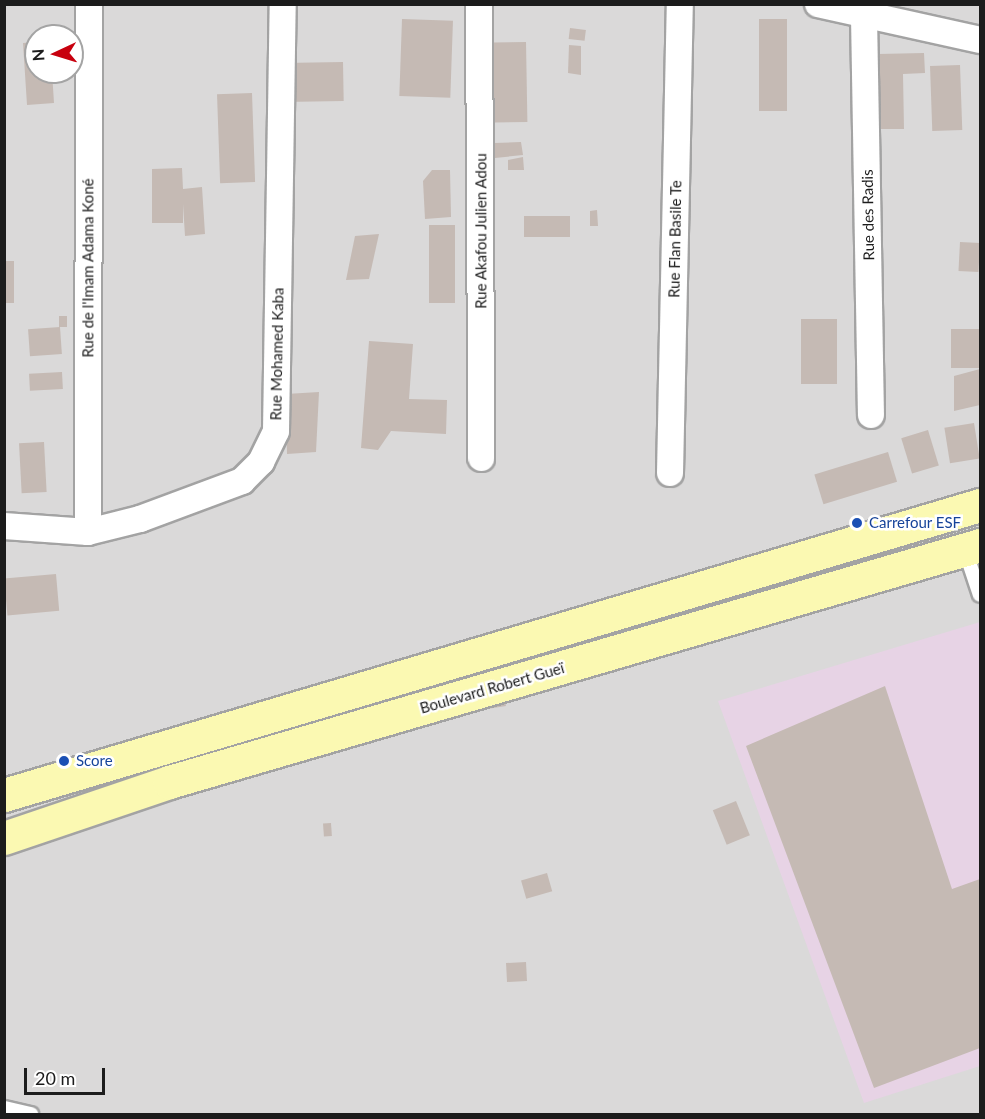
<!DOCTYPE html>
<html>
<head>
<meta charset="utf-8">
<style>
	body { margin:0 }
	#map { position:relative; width:985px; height:1119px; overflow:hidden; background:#eee9e1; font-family:Lato,sans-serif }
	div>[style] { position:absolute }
	.residential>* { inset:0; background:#dad9d9 }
	.industrial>* { inset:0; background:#e7d3e5 }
	.building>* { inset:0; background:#c5bab4; transform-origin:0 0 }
	.roads { filter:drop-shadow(2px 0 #a3a3a3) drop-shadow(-2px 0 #a3a3a3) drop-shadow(0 2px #a3a3a3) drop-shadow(0 -2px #a3a3a3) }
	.service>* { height:14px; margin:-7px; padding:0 7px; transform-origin:7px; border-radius:7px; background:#fff }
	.minor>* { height:26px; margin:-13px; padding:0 13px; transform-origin:13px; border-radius:13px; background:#fff }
	.secondary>* { height:33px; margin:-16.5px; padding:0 16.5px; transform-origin:16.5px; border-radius:16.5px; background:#fbf9b2 }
	.dots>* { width:16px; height:16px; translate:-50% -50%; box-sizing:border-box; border:3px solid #fff; border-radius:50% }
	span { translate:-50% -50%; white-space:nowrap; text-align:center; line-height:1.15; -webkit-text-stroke:5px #fff; paint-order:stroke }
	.street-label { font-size:15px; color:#1c1c1c }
	.transit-label { font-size:15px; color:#164399 }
	.left { translate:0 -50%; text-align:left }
	.frame { position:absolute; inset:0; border:6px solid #1c1c1c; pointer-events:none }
	.north { position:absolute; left:24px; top:24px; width:60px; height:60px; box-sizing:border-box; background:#fff; border:2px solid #a4a4a4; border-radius:50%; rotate:266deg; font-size:16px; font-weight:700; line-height:24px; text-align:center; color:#1c1c1c }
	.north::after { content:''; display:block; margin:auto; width:21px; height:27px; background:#c8000e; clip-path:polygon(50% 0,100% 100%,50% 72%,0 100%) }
	.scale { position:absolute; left:24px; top:1068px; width:81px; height:27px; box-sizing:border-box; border:3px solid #1c1c1c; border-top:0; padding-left:8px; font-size:18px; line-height:21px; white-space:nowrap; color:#1c1c1c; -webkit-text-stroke:4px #fff; paint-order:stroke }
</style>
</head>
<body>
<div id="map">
	<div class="residential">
		<i style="clip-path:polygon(evenodd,5px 5px,980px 5px,980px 1114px,5px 1114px,5px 5px,36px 36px,72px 36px,72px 72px,36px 72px,36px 36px)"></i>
	</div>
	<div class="industrial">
		<i style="clip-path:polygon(980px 622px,980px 1066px,864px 1103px,718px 701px)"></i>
	</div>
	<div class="building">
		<i style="left:402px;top:19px;width:51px;height:77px;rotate:2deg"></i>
		<i style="left:759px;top:19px;width:28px;height:92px"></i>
		<i style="left:570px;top:28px;width:16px;height:11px;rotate:7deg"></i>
		<i style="clip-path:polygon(36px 42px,36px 72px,52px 72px,54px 103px,27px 105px,23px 43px)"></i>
		<i style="left:526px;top:42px;width:80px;height:33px;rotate:89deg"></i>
		<i style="clip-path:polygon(569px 45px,581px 46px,581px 75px,568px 73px)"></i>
		<i style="clip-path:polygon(924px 53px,925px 73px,903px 74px,904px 129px,880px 129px,878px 54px)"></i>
		<i style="left:343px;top:62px;width:39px;height:60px;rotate:89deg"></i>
		<i style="left:960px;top:65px;width:65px;height:30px;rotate:88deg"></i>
		<i style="left:252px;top:93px;width:89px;height:35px;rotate:88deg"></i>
		<i style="clip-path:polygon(521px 142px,523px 155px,495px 158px,494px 143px)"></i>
		<i style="clip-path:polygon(523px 157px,524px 170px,508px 170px,508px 160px)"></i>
		<i style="clip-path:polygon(182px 168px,183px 189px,202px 187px,205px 234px,185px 236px,183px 204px,183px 223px,152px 223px,152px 169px)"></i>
		<i style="clip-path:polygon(432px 170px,450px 170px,451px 217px,425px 219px,423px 181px)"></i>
		<i style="clip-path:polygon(597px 210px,598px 226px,590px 226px,590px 211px)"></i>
		<i style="left:570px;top:216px;width:21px;height:46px;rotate:90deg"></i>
		<i style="left:429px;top:225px;width:26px;height:78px"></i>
		<i style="clip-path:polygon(379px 234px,369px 279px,346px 280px,355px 236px)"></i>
		<i style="left:960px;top:242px;width:20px;height:29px;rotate:3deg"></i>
		<i style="left:4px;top:261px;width:10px;height:42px"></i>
		<i style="left:59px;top:316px;width:8px;height:11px"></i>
		<i style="left:801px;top:319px;width:36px;height:65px"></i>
		<i style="left:60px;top:327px;width:27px;height:32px;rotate:86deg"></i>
		<i style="left:980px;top:329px;width:39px;height:29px;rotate:90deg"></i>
		<i style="clip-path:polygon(369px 341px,413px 344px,409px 399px,447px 400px,446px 434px,391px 431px,378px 450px,361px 448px)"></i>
		<i style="clip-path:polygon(980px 369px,980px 405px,954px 411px,954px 376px)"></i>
		<i style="left:62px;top:372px;width:17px;height:33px;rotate:87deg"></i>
		<i style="clip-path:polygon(319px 392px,316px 452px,287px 454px,286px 394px)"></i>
		<i style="left:974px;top:423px;width:36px;height:30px;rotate:81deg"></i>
		<i style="left:928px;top:430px;width:37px;height:28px;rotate:73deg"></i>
		<i style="left:44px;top:442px;width:50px;height:25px;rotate:87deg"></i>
		<i style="left:888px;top:452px;width:31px;height:77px;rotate:73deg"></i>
		<i style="left:56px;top:574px;width:37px;height:52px;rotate:85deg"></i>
		<i style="clip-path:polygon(885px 686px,952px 889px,980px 879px,980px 1048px,874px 1088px,746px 746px)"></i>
		<i style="left:505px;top:700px;width:6px;height:16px;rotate:81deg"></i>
		<i style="left:736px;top:801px;width:37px;height:25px;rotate:68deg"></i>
		<i style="left:331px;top:823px;width:13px;height:8px;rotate:86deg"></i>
		<i style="left:547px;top:873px;width:19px;height:27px;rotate:74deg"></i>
		<i style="left:526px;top:962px;width:19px;height:20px;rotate:87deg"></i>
	</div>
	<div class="roads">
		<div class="service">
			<i style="left:965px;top:550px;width:47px;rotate:71.6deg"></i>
			<i style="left:4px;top:1108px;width:28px;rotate:13deg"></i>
		</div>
		<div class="minor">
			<i style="left:479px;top:4px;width:454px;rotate:89.7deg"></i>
			<i style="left:818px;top:4px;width:166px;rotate:12.5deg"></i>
			<i style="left:864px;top:16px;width:399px;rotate:89deg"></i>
			<i style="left:670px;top:473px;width:469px;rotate:-88.8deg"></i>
			<i style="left:4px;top:526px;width:84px;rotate:4.1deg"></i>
			<i style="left:88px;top:532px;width:54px;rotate:-14deg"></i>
			<i style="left:140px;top:519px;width:109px;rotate:-20.4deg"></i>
			<i style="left:242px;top:481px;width:27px;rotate:-45deg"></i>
			<i style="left:261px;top:462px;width:34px;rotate:-64deg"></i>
			<i style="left:276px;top:431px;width:427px;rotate:-89.1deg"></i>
			<i style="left:88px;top:532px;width:528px;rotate:-89.89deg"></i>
		</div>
		<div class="secondary">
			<i style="left:4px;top:795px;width:1018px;rotate:-16.55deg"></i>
			<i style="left:4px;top:838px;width:174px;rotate:-18.7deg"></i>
			<i style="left:169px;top:782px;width:845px;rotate:-16.29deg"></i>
		</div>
	</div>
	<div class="dots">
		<i style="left:857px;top:523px;background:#1a4fb4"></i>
		<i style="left:64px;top:761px;background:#1a4fb4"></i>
	</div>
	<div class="street-label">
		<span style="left:868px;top:215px;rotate:-91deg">Rue des Radis</span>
		<span style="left:481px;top:231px;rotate:-90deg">Rue Akafou Julien Adou</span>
		<span style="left:675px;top:239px;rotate:-89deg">Rue Flan Basile Te</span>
		<span style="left:88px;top:268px;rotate:-90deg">Rue de l'Imam Adama Koné</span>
		<span style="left:277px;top:354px;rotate:-89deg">Rue Mohamed Kaba</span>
		<span style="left:492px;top:688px;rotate:-16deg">Boulevard Robert Gueï</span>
	</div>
	<div class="transit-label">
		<span class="left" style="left:869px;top:523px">Carrefour ESF</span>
		<span class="left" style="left:76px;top:761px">Score</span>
	</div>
	<div class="frame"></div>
	<div class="north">N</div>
	<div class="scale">20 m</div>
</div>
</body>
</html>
